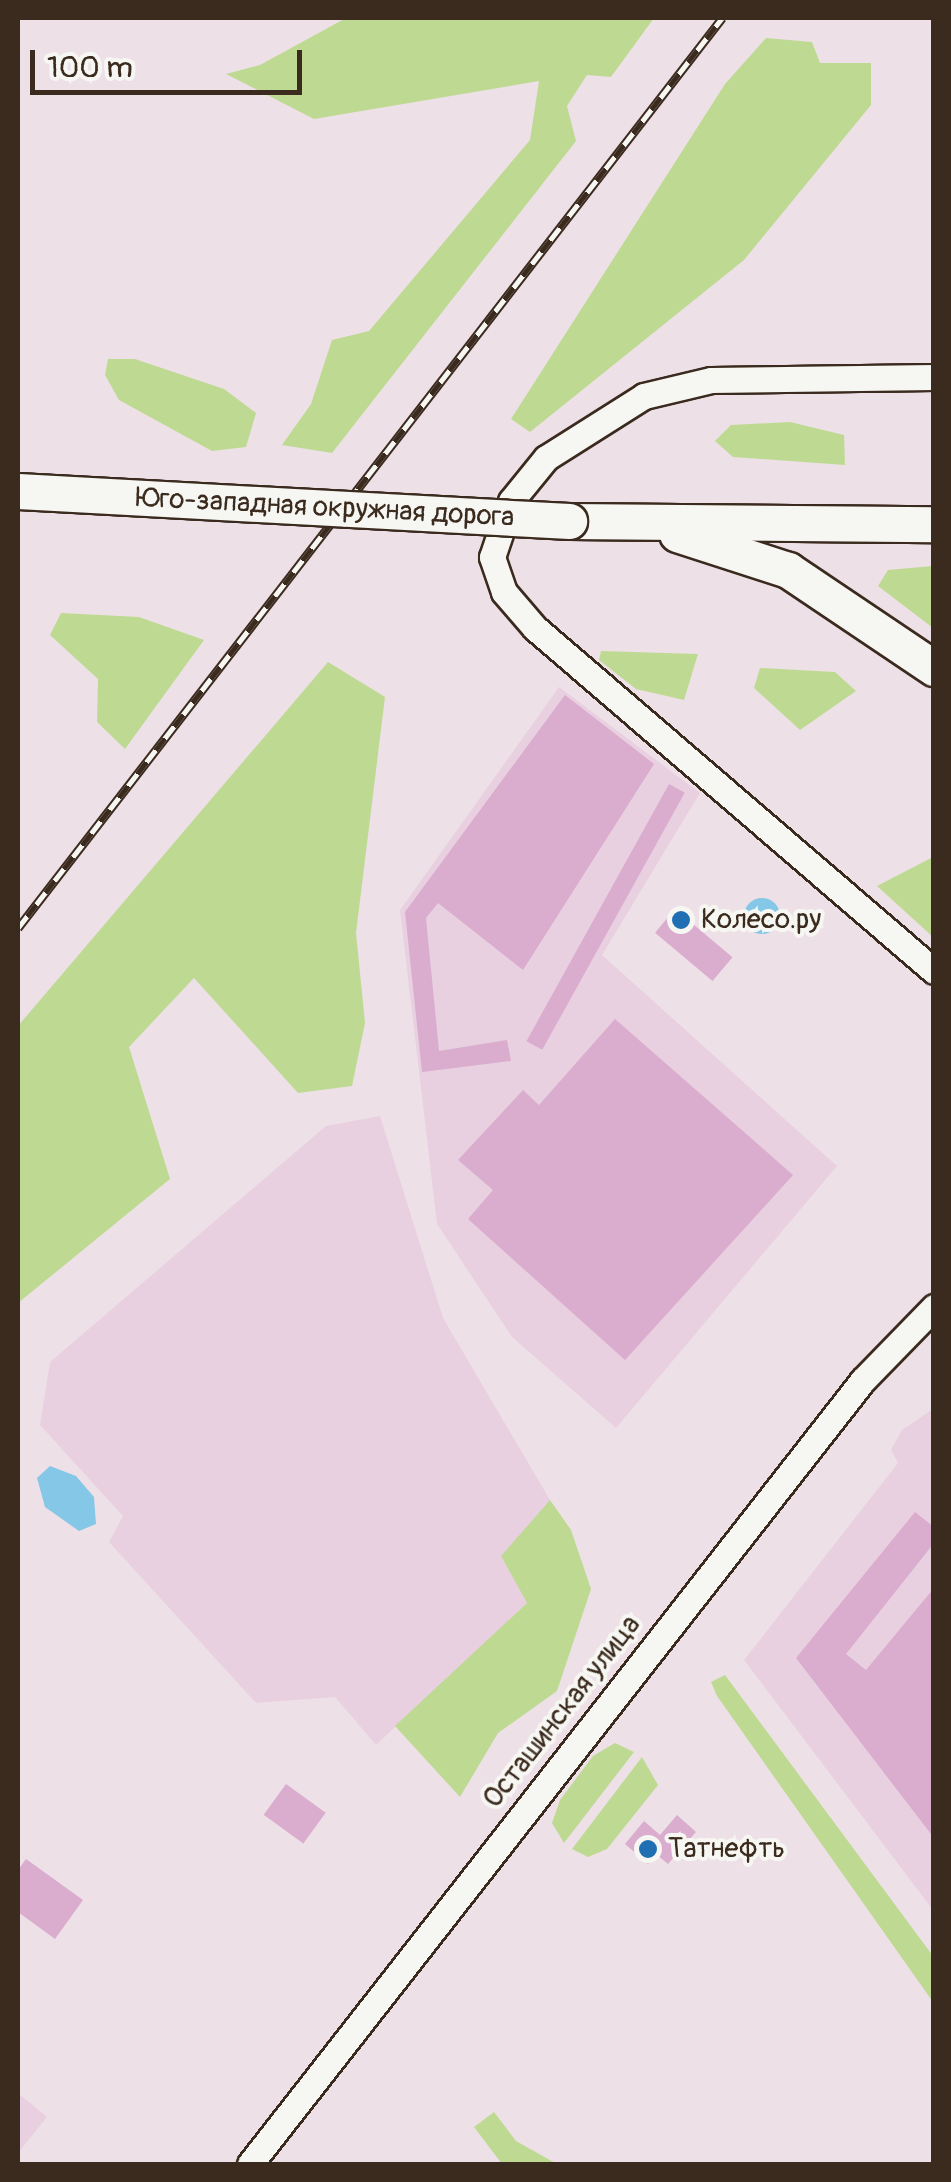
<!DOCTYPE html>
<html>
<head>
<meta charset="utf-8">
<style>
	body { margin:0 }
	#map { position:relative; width:951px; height:2182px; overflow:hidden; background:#eee0e7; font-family:Pangolin,sans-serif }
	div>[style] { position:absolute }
	.built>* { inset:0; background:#e8d0e0 }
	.green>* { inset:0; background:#beda92 }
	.water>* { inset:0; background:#85c7e6 }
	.round { border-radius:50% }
	.building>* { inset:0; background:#daacce; transform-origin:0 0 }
	.roads { filter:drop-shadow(2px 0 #3b2a1e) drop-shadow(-2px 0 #3b2a1e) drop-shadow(0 2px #3b2a1e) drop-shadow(0 -2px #3b2a1e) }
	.tertiary>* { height:25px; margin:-12.5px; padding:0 12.5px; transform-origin:12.5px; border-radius:12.5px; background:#f6f6f2 }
	.trunk>* { height:35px; margin:-17.5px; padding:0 17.5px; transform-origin:17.5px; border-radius:17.5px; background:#f6f6f2 }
	.rail>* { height:9px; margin-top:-4.5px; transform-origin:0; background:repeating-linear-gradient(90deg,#f6f6f2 0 15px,#3b2a1e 0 30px); box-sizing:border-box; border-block:2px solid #3b2a1e }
	.bridges { filter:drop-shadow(2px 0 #3b2a1e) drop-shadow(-2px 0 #3b2a1e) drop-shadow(0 2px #3b2a1e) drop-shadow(0 -2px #3b2a1e) }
	.trunk-bridge>* { height:35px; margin:-17.5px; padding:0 17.5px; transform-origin:17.5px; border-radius:17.5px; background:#f6f6f2 }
	.dots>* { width:28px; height:28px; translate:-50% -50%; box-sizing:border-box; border:5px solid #f6f6f2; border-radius:50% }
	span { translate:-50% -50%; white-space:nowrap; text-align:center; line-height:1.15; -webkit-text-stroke:8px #f6f6f2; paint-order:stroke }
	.street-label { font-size:28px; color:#3b2a1e }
	.poi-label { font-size:28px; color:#3b2a1e }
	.left { translate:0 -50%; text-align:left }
	.frame { position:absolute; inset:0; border:20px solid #3b2a1e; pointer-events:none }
	.scale { position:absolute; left:30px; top:50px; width:272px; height:45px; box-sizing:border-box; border:5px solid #3b2a1e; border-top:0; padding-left:12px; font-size:30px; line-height:35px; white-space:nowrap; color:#3b2a1e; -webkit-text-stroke:8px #f6f6f2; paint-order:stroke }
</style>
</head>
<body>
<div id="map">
	<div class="built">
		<i style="clip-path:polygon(559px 687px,700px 793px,602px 955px,837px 1166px,616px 1428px,512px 1337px,437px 1224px,400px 910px)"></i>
		<i style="clip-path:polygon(380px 1116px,443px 1318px,550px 1500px,502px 1556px,527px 1603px,376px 1745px,335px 1697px,256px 1703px,109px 1542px,123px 1516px,40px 1425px,50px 1362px,326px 1126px)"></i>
		<i style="clip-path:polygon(933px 1409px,933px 1910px,744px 1660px,898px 1463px,891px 1450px,902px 1430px)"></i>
		<i style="clip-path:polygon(18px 2093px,47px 2117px,18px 2153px)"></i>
	</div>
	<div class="green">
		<i style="clip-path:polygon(346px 18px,654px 18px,611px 77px,587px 75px,567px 106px,576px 141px,332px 453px,282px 445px,311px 404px,332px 340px,369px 331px,530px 140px,539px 81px,314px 119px,226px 74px,260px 65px)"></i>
		<i style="clip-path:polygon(766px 38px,812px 42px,820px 63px,871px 63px,871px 105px,744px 260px,530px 432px,511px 419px,725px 84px)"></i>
		<i style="clip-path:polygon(108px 359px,135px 359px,224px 389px,256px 413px,246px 447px,212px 451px,119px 400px,105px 375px)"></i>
		<i style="clip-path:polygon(790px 422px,844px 435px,845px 465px,733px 457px,715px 441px,731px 425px)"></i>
		<i style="clip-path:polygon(933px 566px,934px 566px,933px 628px,878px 586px,888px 570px)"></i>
		<i style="clip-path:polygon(61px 613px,139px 617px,204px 640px,125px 749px,97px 722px,98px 679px,50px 635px)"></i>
		<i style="clip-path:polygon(601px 651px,698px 654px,684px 700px,636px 689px,599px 660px)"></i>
		<i style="clip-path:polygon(328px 662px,385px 697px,356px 933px,365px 1023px,352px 1086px,298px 1093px,194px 978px,129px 1047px,170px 1179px,18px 1303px,18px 1026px)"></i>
		<i style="clip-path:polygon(760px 668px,835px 672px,856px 691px,800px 730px,754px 688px)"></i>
		<i style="clip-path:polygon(933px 857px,933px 937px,877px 886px)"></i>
		<i style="clip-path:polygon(550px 1500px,571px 1530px,591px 1589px,557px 1691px,498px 1733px,460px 1797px,395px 1726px,527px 1603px,501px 1556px)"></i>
		<i style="clip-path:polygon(725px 1675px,933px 1956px,933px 2002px,717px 1696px,711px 1682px)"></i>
		<i style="clip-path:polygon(615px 1743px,634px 1752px,564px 1843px,552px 1823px,560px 1800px,593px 1756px)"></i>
		<i style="clip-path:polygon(642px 1757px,658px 1785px,607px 1849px,588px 1857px,572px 1849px)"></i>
		<i style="clip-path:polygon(494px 2112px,516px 2141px,557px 2164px,502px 2164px,474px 2127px)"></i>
	</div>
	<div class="water">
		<i class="round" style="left:744px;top:898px;width:36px;height:36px"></i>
		<i style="clip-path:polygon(50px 1466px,76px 1476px,94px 1497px,96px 1524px,79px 1531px,45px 1507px,37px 1478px)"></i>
	</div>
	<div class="building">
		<i style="clip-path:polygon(565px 695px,654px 764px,523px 970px,438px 903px,426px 918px,439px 1051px,507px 1040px,511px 1061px,422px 1072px,405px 912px)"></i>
		<i style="left:669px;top:784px;width:18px;height:294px;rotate:29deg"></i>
		<i style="left:675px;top:909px;width:75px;height:31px;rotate:40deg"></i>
		<i style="clip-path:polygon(615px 1019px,793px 1175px,625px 1360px,468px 1219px,493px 1190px,458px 1160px,523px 1090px,539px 1105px)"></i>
		<i style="clip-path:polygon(915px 1512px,934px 1527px,934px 1543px,846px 1654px,866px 1670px,934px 1588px,934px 1838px,796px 1658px)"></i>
		<i style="left:286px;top:1784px;width:49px;height:38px;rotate:36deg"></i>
		<i style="clip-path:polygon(677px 1815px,696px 1832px,668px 1864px,656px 1854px,648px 1864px,625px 1844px,644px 1821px,660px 1835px)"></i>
		<i style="clip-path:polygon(26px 1859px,83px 1900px,55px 1939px,18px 1912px,18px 1870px)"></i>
	</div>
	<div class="roads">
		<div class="tertiary">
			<i style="left:934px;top:377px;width:223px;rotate:179.2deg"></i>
			<i style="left:711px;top:380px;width:69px;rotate:166.6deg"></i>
			<i style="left:644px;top:396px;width:116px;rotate:147.7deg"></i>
			<i style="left:546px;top:458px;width:55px;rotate:129.1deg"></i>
			<i style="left:511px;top:501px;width:59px;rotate:108.7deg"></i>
			<i style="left:492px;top:557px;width:37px;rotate:71deg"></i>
			<i style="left:504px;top:592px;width:48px;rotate:49.3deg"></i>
			<i style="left:535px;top:628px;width:526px;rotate:40.68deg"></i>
			<i style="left:250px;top:2164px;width:995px;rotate:-51.98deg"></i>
			<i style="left:863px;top:1380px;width:102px;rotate:-45.8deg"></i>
		</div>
		<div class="trunk">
			<i style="left:569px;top:521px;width:365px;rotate:0.5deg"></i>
			<i style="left:677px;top:534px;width:117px;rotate:18deg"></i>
			<i style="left:788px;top:570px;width:176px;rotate:33.9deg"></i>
		</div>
	</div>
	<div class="rail">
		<i style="left:18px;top:928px;width:1151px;rotate:-52.27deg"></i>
	</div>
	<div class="bridges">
		<div class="trunk-bridge">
			<i style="left:18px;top:491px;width:552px;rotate:3.12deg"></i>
		</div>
	</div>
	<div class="dots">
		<i style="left:681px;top:920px;background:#1f6fb2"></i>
		<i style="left:648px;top:1849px;background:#1f6fb2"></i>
	</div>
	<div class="street-label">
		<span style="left:325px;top:508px;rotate:3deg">Юго-западная окружная дорога</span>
		<span style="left:562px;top:1712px;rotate:-52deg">Осташинская улица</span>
	</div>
	<div class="poi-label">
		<span class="left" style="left:701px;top:920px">Колесо.ру</span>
		<span class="left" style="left:668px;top:1849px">Татнефть</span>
	</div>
	<div class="frame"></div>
	<div class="scale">100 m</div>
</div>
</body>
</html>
